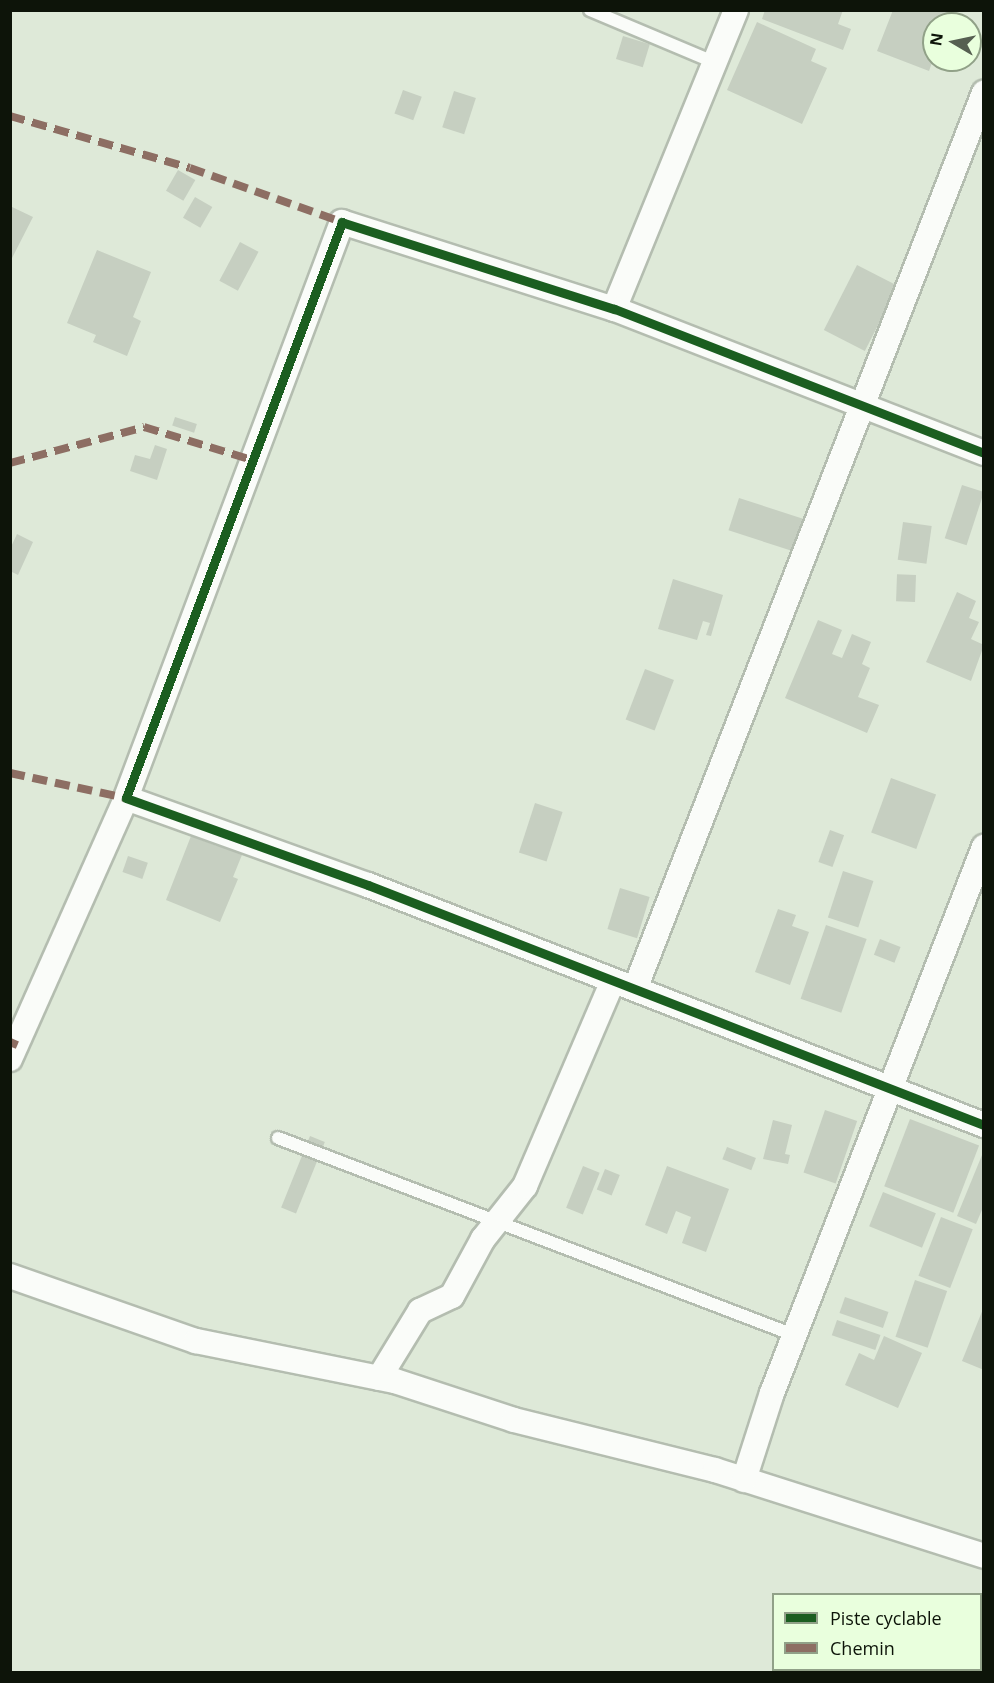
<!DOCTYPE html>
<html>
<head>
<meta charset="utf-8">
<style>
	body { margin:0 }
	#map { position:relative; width:994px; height:1683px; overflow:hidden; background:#dee9d8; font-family:"Open Sans",sans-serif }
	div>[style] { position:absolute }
	.building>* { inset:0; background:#c6cfc1; transform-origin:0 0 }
	.roads { filter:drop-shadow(2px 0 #b4bdb0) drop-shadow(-2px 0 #b4bdb0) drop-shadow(0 2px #b4bdb0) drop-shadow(0 -2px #b4bdb0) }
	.service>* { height:12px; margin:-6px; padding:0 6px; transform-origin:6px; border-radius:6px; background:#fafcf9 }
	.minor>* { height:24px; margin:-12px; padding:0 12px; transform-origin:12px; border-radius:12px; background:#fafcf9 }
	.quiet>* { height:8px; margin-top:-4px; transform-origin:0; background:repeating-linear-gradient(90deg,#8d6e63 0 15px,transparent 0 23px) }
	.cycleway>* { height:9px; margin:-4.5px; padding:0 4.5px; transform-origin:4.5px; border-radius:4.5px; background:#1b5e20 }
	span { translate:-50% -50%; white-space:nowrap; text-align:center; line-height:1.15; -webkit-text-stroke:5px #e9ffdd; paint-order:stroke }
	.frame { position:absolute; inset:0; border:12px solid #0d1409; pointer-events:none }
	.legend { position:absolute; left:772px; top:1593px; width:210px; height:78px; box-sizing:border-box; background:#e9ffdd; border:2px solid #91a188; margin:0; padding:8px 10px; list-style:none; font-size:18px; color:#0d1409 }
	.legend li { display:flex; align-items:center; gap:12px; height:30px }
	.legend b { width:30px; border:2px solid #91a188 }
	.north { position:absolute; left:922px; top:12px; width:60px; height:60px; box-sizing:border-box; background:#e9ffdd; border:2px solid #91a188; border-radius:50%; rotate:279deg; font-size:16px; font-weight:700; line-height:24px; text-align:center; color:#0d1409 }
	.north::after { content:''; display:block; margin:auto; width:21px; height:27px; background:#565f51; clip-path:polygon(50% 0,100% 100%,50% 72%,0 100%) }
</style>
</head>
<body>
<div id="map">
	<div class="building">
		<i style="clip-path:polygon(765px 10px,843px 10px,838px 24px,851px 29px,843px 50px,762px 19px)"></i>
		<i style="clip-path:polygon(893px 10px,952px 10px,947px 24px,934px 24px,934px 57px,929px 71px,877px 51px)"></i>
		<i style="clip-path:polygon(757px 22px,816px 49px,811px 61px,827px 68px,802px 124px,727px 90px)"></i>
		<i style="left:623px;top:36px;width:28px;height:24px;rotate:17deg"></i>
		<i style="left:403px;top:90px;width:20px;height:25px;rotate:20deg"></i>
		<i style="left:454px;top:91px;width:23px;height:38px;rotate:18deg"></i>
		<i style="left:178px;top:170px;width:20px;height:24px;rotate:30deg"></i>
		<i style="left:195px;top:197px;width:20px;height:24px;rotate:30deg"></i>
		<i style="clip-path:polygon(10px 206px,33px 217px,10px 262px)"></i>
		<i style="left:240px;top:242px;width:21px;height:44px;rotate:28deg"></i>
		<i style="clip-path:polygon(97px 250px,151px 272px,133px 317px,141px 321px,127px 356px,93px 342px,96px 335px,67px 323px)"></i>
		<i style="left:857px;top:265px;width:46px;height:73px;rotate:27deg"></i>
		<i style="left:175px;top:417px;width:23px;height:9px;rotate:18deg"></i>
		<i style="clip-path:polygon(155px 445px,167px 449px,157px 480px,130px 471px,135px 455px,150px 459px)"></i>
		<i style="left:962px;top:485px;width:23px;height:56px;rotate:18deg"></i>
		<i style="left:739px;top:498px;width:68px;height:34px;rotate:18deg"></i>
		<i style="left:903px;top:522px;width:29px;height:38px;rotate:8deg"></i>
		<i style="clip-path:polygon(17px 534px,33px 542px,18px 575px,10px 571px,10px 549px)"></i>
		<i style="left:916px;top:575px;width:27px;height:19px;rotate:92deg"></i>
		<i style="clip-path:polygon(673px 579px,723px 595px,711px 636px,706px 635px,710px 623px,703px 621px,697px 640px,658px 629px)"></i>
		<i style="clip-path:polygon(957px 592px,976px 601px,969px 618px,979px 622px,971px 639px,984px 645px,971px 681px,926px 662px)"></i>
		<i style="clip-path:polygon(818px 620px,842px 630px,832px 654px,842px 658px,852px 634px,871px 642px,862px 664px,870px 668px,858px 697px,879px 705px,867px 733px,785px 698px)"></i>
		<i style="left:645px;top:669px;width:31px;height:54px;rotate:21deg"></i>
		<i style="left:891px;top:778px;width:48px;height:58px;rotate:20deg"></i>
		<i style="left:535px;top:803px;width:29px;height:52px;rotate:18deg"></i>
		<i style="left:830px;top:830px;width:15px;height:34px;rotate:20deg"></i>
		<i style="clip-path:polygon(222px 834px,246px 845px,233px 877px,238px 879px,220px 922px,166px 900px,191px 836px,217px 846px)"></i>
		<i style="left:128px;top:856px;width:21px;height:17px;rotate:19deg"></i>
		<i style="left:843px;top:871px;width:32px;height:49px;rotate:18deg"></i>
		<i style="left:620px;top:888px;width:31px;height:43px;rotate:17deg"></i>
		<i style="clip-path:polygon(778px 909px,796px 915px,792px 926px,809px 932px,790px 985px,755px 972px)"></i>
		<i style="left:826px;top:925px;width:43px;height:78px;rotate:19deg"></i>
		<i style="left:880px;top:939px;width:22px;height:17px;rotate:21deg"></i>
		<i style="left:825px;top:1110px;width:34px;height:66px;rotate:19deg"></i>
		<i style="left:910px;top:1119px;width:74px;height:72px;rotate:21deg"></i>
		<i style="clip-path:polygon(773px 1120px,792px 1125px,785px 1154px,790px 1155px,788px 1164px,763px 1159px)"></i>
		<i style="left:310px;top:1136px;width:16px;height:77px;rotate:22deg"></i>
		<i style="left:727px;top:1147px;width:31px;height:13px;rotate:21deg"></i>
		<i style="clip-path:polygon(982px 1155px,984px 1205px,976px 1224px,957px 1216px)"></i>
		<i style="left:583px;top:1166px;width:18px;height:45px;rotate:22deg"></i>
		<i style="clip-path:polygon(667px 1166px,729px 1189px,706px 1252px,682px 1243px,691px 1217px,676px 1211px,667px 1234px,645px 1225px)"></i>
		<i style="left:605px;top:1169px;width:16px;height:22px;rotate:22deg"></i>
		<i style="left:883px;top:1192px;width:57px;height:37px;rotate:22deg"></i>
		<i style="left:941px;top:1217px;width:34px;height:63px;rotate:21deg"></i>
		<i style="left:915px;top:1280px;width:34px;height:60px;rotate:19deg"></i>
		<i style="left:845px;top:1297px;width:46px;height:17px;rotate:19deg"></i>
		<i style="clip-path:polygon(983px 1309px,984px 1309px,984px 1370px,962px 1361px)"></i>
		<i style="left:837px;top:1320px;width:46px;height:16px;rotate:19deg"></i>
		<i style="clip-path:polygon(884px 1336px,922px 1353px,898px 1408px,845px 1385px,859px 1353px,874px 1360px)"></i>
	</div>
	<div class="roads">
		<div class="service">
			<i style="left:590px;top:10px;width:134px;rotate:22.8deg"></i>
			<i style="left:278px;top:1138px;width:552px;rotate:20.9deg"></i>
		</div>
		<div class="minor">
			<i style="left:614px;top:309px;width:323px;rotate:-67.8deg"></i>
			<i style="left:984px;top:453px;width:397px;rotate:-158.7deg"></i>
			<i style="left:614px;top:309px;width:286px;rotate:-162.3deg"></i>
			<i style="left:342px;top:222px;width:615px;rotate:110.56deg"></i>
			<i style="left:126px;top:798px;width:257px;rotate:19.8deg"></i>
			<i style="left:368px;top:885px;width:661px;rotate:21.29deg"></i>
			<i style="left:635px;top:989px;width:962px;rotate:-68.72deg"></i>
			<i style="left:10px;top:1059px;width:286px;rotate:-66deg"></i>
			<i style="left:10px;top:1276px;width:197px;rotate:19.3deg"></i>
			<i style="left:196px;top:1341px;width:203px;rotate:11.4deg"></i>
			<i style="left:395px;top:1381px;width:125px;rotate:18.1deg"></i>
			<i style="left:514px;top:1420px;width:207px;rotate:14deg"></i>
			<i style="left:715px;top:1470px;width:282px;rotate:17.7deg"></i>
			<i style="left:379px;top:1378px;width:79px;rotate:-58.5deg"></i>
			<i style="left:420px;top:1311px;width:35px;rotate:-25deg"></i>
			<i style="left:452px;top:1296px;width:65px;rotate:-61.5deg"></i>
			<i style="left:483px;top:1239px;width:68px;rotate:-51.6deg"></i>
			<i style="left:525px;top:1186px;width:223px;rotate:-66.8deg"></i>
			<i style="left:744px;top:1480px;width:91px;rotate:-72.2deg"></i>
			<i style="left:772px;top:1393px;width:586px;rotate:-68.78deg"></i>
		</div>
	</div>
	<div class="quiet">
		<i style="left:10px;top:116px;width:187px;rotate:16.1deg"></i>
		<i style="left:190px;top:168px;width:161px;rotate:19.6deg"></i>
		<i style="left:10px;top:463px;width:139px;rotate:-15deg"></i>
		<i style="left:144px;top:427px;width:113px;rotate:17deg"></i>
		<i style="left:10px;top:773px;width:119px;rotate:12.2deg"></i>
		<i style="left:10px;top:1042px;width:8px;rotate:23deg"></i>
	</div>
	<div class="cycleway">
		<i style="left:984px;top:453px;width:397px;rotate:-158.7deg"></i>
		<i style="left:614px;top:309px;width:286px;rotate:-162.3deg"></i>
		<i style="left:342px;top:222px;width:615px;rotate:110.56deg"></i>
		<i style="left:126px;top:798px;width:257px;rotate:19.8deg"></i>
		<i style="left:368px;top:885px;width:661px;rotate:21.29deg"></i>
	</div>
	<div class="frame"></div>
	<ul class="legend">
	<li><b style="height:8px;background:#1b5e20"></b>Piste cyclable</li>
	<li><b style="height:8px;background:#8d6e63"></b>Chemin</li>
	</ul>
	<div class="north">N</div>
</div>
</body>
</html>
